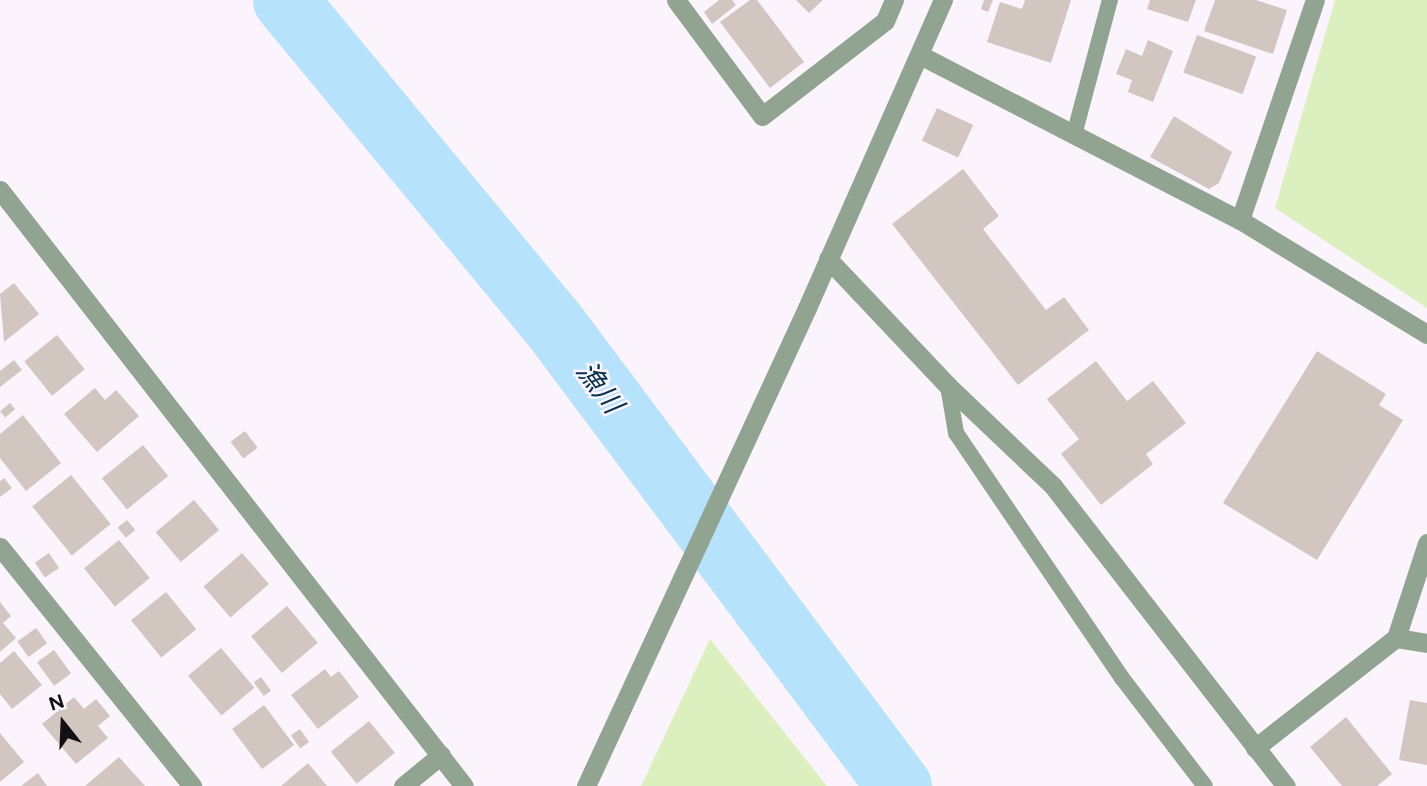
<!DOCTYPE html>
<html>
<head>
<meta charset="utf-8">
<style>
	body { margin:0 }
	#map { position:relative; width:1427px; height:786px; overflow:hidden; background:#fbf4fd; font-family:Figtree,"Noto Sans JP",sans-serif }
	div>[style] { position:absolute }
	.green>* { inset:0; background:#dcf0bf }
	.river>* { height:65px; margin:-32.5px; padding:0 32.5px; transform-origin:32.5px; border-radius:32.5px; background:#b6e2fc }
	.building>* { inset:0; background:#d1c6c0; transform-origin:0 0 }
	.service>* { height:16px; margin:-8px; padding:0 8px; transform-origin:8px; border-radius:8px; background:#91a391 }
	.minor>* { height:19px; margin:-9.5px; padding:0 9.5px; transform-origin:9.5px; border-radius:9.5px; background:#91a391 }
	.tertiary>* { height:19px; margin:-9.5px; padding:0 9.5px; transform-origin:9.5px; border-radius:9.5px; background:#91a391 }
	span { translate:-50% -50%; white-space:nowrap; text-align:center; line-height:1.15; -webkit-text-stroke:5px #fbf4fd; paint-order:stroke }
	.water-label { font-size:28px; color:#033349; font-style:italic }
	.north { position:absolute; left:28px; top:688px; width:70px; height:70px; -webkit-text-stroke:5px #fbf4fd; paint-order:stroke; rotate:342deg; font-size:19px; font-weight:700; line-height:28px; text-align:center; color:#131013 }
	.north::after { content:''; display:block; margin:auto; width:24px; height:32px; background:#131013; clip-path:polygon(50% 0,100% 100%,50% 72%,0 100%) }
</style>
</head>
<body>
<div id="map">
	<div class="green">
		<i style="clip-path:polygon(1335px 0,1427px 0,1427px 308px,1275px 208px)"></i>
		<i style="clip-path:polygon(710px 639px,827px 786px,641px 786px)"></i>
	</div>
	<div class="river">
		<i style="left:285px;top:0;width:417px;rotate:50.4deg"></i>
		<i style="left:551px;top:321px;width:581px;rotate:53.19deg"></i>
	</div>
	<div class="building">
		<i style="clip-path:polygon(719px 0,732px 0,736px 5px,712px 24px,704px 12px)"></i>
		<i style="clip-path:polygon(750px 0,757px 0,804px 62px,770px 88px,720px 22px)"></i>
		<i style="clip-path:polygon(796px 0,823px 0,809px 13px)"></i>
		<i style="clip-path:polygon(984px 0,993px 0,988px 12px,981px 9px)"></i>
		<i style="clip-path:polygon(1025px 0,1071px 0,1051px 63px,987px 42px,1000px 2px,1022px 9px)"></i>
		<i style="clip-path:polygon(1150px 0,1196px 0,1188px 22px,1147px 9px)"></i>
		<i style="clip-path:polygon(1215px 0,1256px 0,1287px 10px,1273px 54px,1204px 31px)"></i>
		<i style="left:1197px;top:35px;width:63px;height:40px;rotate:20deg"></i>
		<i style="clip-path:polygon(1148px 40px,1173px 51px,1153px 102px,1128px 92px,1132px 80px,1116px 74px,1126px 49px,1142px 56px)"></i>
		<i style="left:937px;top:108px;width:40px;height:36px;rotate:25deg"></i>
		<i style="clip-path:polygon(1174px 116px,1232px 152px,1219px 183px,1209px 189px,1150px 157px)"></i>
		<i style="clip-path:polygon(963px 169px,999px 216px,983px 229px,1046px 310px,1064px 297px,1089px 330px,1018px 385px,892px 224px)"></i>
		<i style="clip-path:polygon(14px 283px,39px 314px,4px 342px,0 294px)"></i>
		<i style="left:57px;top:335px;width:44px;height:42px;rotate:51deg"></i>
		<i style="clip-path:polygon(1317px 351px,1386px 394px,1379px 405px,1403px 420px,1317px 560px,1223px 503px)"></i>
		<i style="clip-path:polygon(14px 360px,22px 370px,0 387px,0 371px)"></i>
		<i style="clip-path:polygon(1096px 361px,1127px 401px,1153px 381px,1186px 423px,1146px 454px,1153px 464px,1101px 505px,1061px 454px,1079px 439px,1047px 399px)"></i>
		<i style="clip-path:polygon(95px 388px,105px 400px,116px 390px,139px 416px,97px 452px,64px 414px)"></i>
		<i style="left:10px;top:403px;width:8px;height:13px;rotate:50deg"></i>
		<i style="clip-path:polygon(23px 415px,61px 463px,26px 491px,0 458px,0 434px)"></i>
		<i style="left:245px;top:431px;width:21px;height:18px;rotate:53deg"></i>
		<i style="left:143px;top:445px;width:40px;height:53px;rotate:51deg"></i>
		<i style="left:71px;top:475px;width:63px;height:50px;rotate:51deg"></i>
		<i style="clip-path:polygon(4px 478px,12px 488px,0 497px,0 481px)"></i>
		<i style="left:194px;top:500px;width:39px;height:50px;rotate:50deg"></i>
		<i style="left:127px;top:520px;width:13px;height:12px;rotate:51deg"></i>
		<i style="left:119px;top:540px;width:49px;height:45px;rotate:51deg"></i>
		<i style="left:49px;top:553px;width:18px;height:17px;rotate:56deg"></i>
		<i style="left:242px;top:553px;width:41px;height:51px;rotate:49deg"></i>
		<i style="left:166px;top:592px;width:48px;height:45px;rotate:51deg"></i>
		<i style="clip-path:polygon(0 602px,11px 616px,3px 623px,16px 638px,0 652px)"></i>
		<i style="left:287px;top:606px;width:48px;height:47px;rotate:50deg"></i>
		<i style="left:36px;top:628px;width:19px;height:23px;rotate:54deg"></i>
		<i style="left:221px;top:648px;width:52px;height:43px;rotate:50deg"></i>
		<i style="left:54px;top:650px;width:29px;height:21px;rotate:54deg"></i>
		<i style="clip-path:polygon(14px 651px,42px 685px,12px 709px,0 694px,0 663px)"></i>
		<i style="clip-path:polygon(325px 669px,331px 677px,339px 671px,359px 697px,318px 729px,291px 695px)"></i>
		<i style="left:261px;top:677px;width:17px;height:9px;rotate:54deg"></i>
		<i style="clip-path:polygon(74px 697px,84px 709px,96px 699px,110px 716px,98px 726px,108px 738px,76px 764px,42px 724px)"></i>
		<i style="clip-path:polygon(1410px 700px,1427px 703px,1427px 765px,1399px 760px)"></i>
		<i style="left:264px;top:705px;width:50px;height:40px;rotate:53deg"></i>
		<i style="clip-path:polygon(1346px 717px,1392px 774px,1377px 786px,1342px 786px,1310px 747px)"></i>
		<i style="left:369px;top:721px;width:41px;height:49px;rotate:51deg"></i>
		<i style="left:300px;top:729px;width:16px;height:11px;rotate:55deg"></i>
		<i style="clip-path:polygon(0 733px,24px 762px,0 782px)"></i>
		<i style="clip-path:polygon(119px 757px,145px 786px,85px 786px)"></i>
		<i style="clip-path:polygon(308px 763px,327px 786px,281px 786px)"></i>
		<i style="clip-path:polygon(38px 773px,47px 786px,21px 786px)"></i>
	</div>
	<div class="service">
		<i style="left:1074px;top:135px;width:140px;rotate:-75.1deg"></i>
		<i style="left:948px;top:386px;width:48px;rotate:80.3deg"></i>
		<i style="left:956px;top:433px;width:296px;rotate:55.9deg"></i>
		<i style="left:1122px;top:678px;width:136px;rotate:52.5deg"></i>
	</div>
	<div class="minor">
		<i style="left:676px;top:0;width:144px;rotate:53.4deg"></i>
		<i style="left:762px;top:116px;width:155px;rotate:-37.7deg"></i>
		<i style="left:885px;top:21px;width:23px;rotate:-67deg"></i>
		<i style="left:920px;top:55px;width:360px;rotate:27.3deg"></i>
		<i style="left:1240px;top:220px;width:219px;rotate:31.4deg"></i>
		<i style="left:0;top:190px;width:755px;rotate:52.1deg"></i>
		<i style="left:1240px;top:220px;width:232px;rotate:-71.2deg"></i>
		<i style="left:828px;top:259px;width:175px;rotate:46.6deg"></i>
		<i style="left:948px;top:386px;width:145px;rotate:43.6deg"></i>
		<i style="left:1053px;top:486px;width:380px;rotate:52.2deg"></i>
		<i style="left:0;top:547px;width:307px;rotate:51.2deg"></i>
		<i style="left:1396px;top:638px;width:31px;rotate:9deg"></i>
		<i style="left:1255px;top:748px;width:179px;rotate:-38deg"></i>
		<i style="left:1396px;top:638px;width:100px;rotate:-71.9deg"></i>
		<i style="left:403px;top:786px;width:49px;rotate:-39.2deg"></i>
	</div>
	<div class="tertiary">
		<i style="left:586px;top:786px;width:527px;rotate:-65.19deg"></i>
		<i style="left:807px;top:308px;width:337px;rotate:-66.2deg"></i>
	</div>
	<div class="water-label">
		<span style="left:600px;top:387px;rotate:53deg">漁川</span>
	</div>
	<div class="north">N</div>
</div>
</body>
</html>
